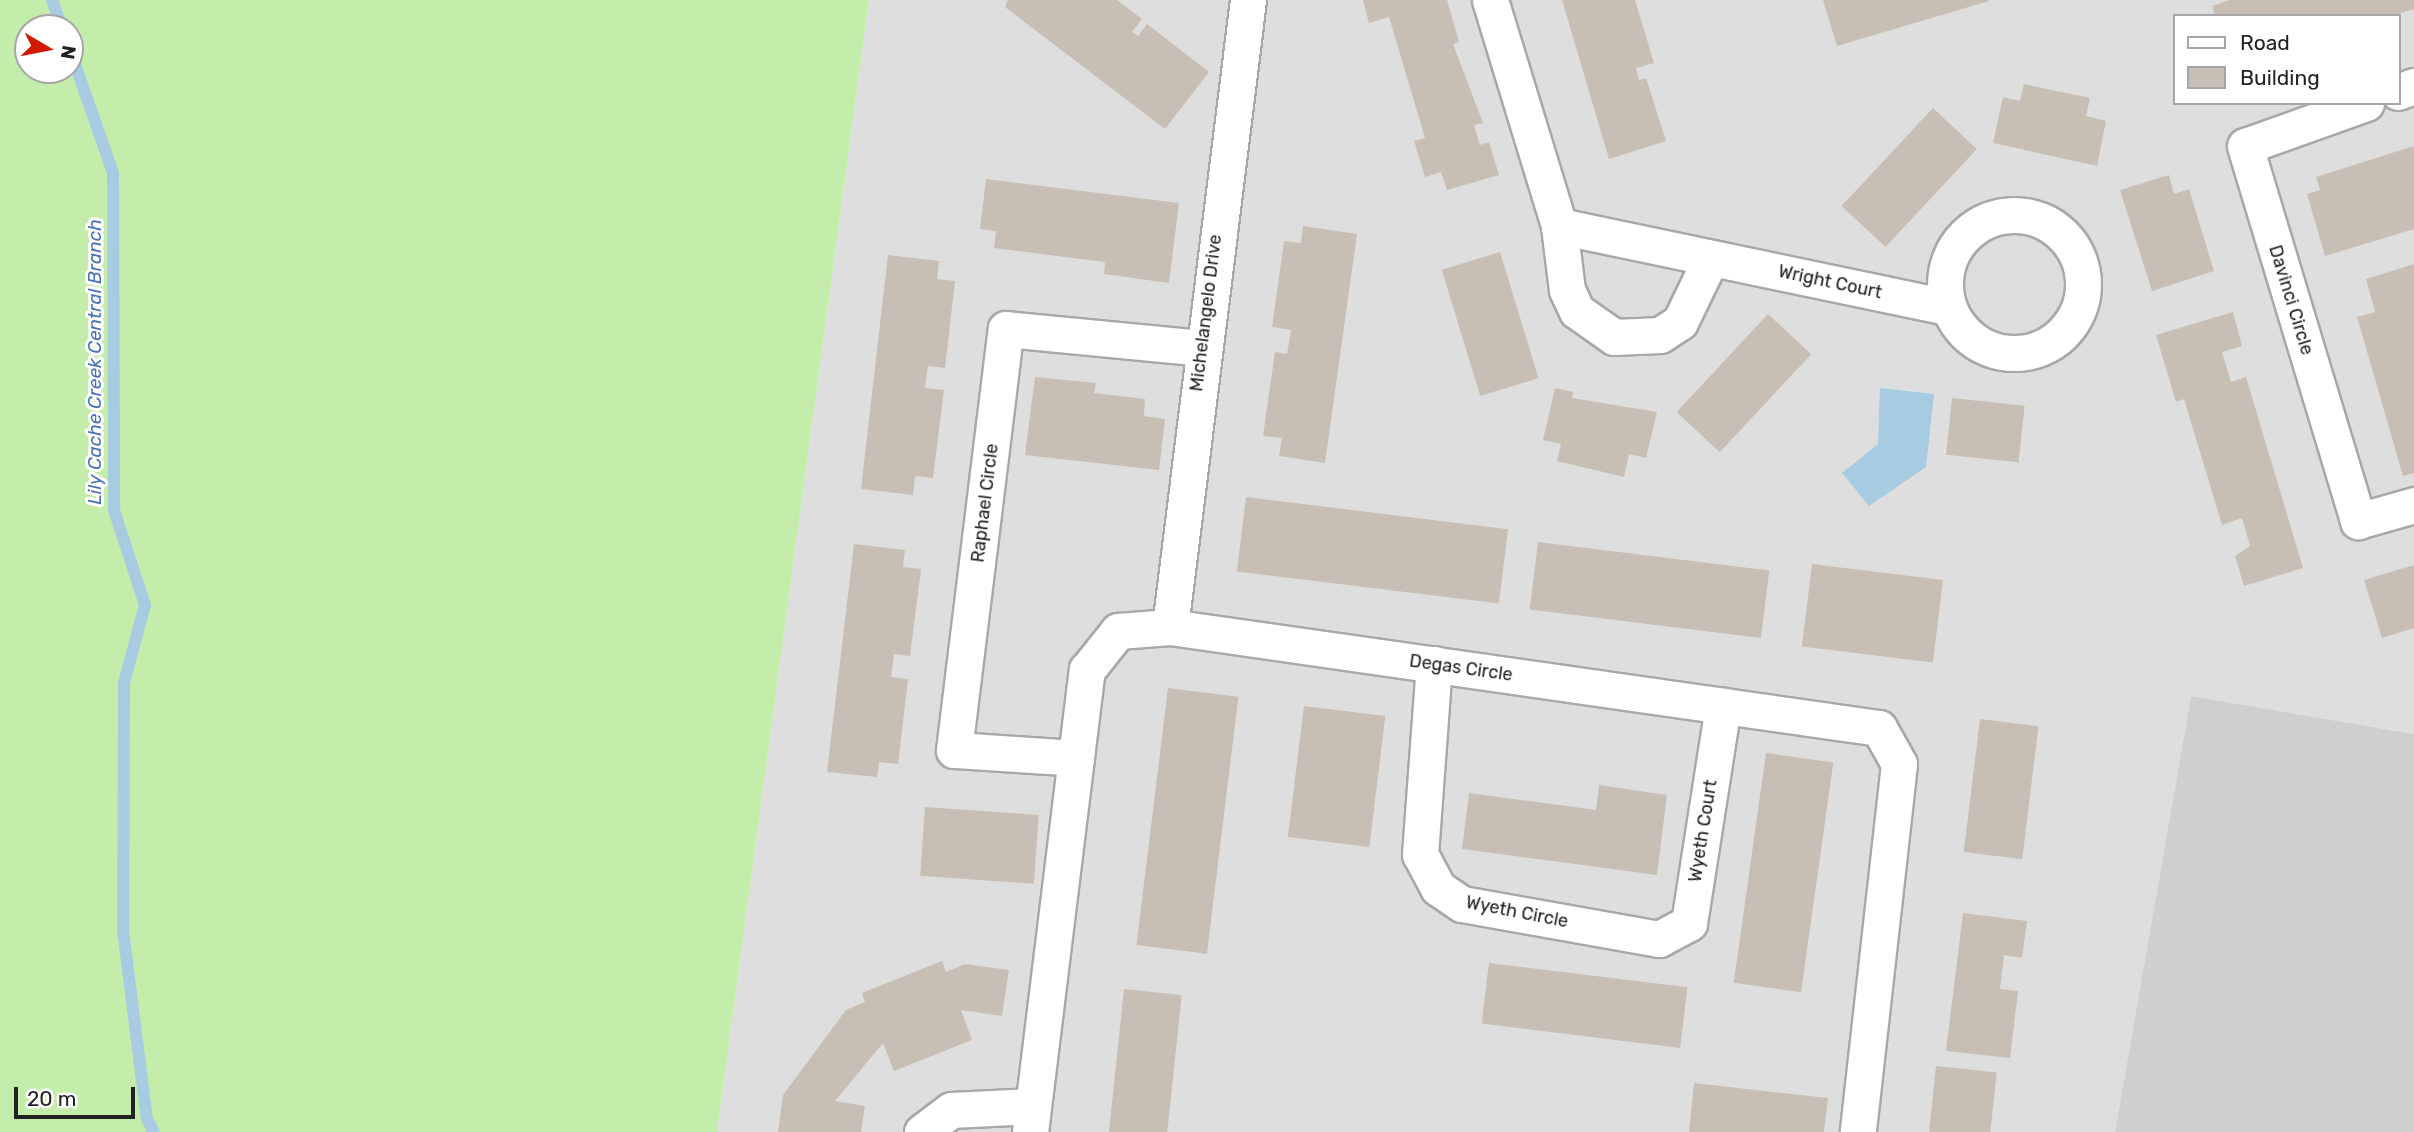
<!DOCTYPE html>
<html>
<head>
<meta charset="utf-8">
<style>
	body { margin:0 }
	#map { position:relative; width:2414px; height:1132px; overflow:hidden; background:#f2f0e8; font-family:Rubik,sans-serif }
	div>[style] { position:absolute }
	.residential>* { inset:0; background:#dfdede }
	.religious>* { inset:0; background:#cfcfcf }
	.grass>* { inset:0; background:#c4edac }
	.water>* { inset:0; background:#a7cce1 }
	.stream>* { height:12px; margin:-6px; padding:0 6px; transform-origin:6px; border-radius:6px; background:#a7cce1 }
	.building>* { inset:0; background:#c7bfb6; transform-origin:0 0 }
	.roads { filter:drop-shadow(2px 0 #a8a8a8) drop-shadow(-2px 0 #a8a8a8) drop-shadow(0 2px #a8a8a8) drop-shadow(0 -2px #a8a8a8) }
	.minor>* { height:35px; margin:-17.5px; padding:0 17.5px; transform-origin:17.5px; border-radius:17.5px; background:#fff }
	.minor>.ring { margin:-17.5px; padding:0; box-sizing:content-box; background:none; border:35px solid #fff; border-radius:50% }
	span { translate:-50% -50%; white-space:nowrap; text-align:center; line-height:1.15; -webkit-text-stroke:6px #fff; paint-order:stroke }
	.street-label { font-size:18px; color:#212121 }
	.water-label { font-size:19px; color:#4871b6; font-style:italic }
	.legend { position:absolute; left:2173px; top:14px; width:228px; height:91px; box-sizing:border-box; background:#fff; border:2px solid #a6a6a6; margin:0; padding:9px 12px; list-style:none; font-size:21px; color:#212121 }
	.legend li { display:flex; align-items:center; gap:14px; height:35px }
	.legend b { width:35px; border:2px solid #a6a6a6 }
	.north { position:absolute; left:14px; top:14px; width:70px; height:70px; box-sizing:border-box; background:#fff; border:2px solid #a6a6a6; border-radius:50%; rotate:100deg; font-size:19px; font-weight:700; line-height:28px; text-align:center; color:#212121 }
	.north::after { content:''; display:block; margin:auto; width:24px; height:32px; background:#d21a00; clip-path:polygon(50% 0,100% 100%,50% 72%,0 100%) }
	.scale { position:absolute; left:14px; top:1087px; width:121px; height:32px; box-sizing:border-box; border:4px solid #212121; border-top:0; padding-left:9px; font-size:21px; line-height:24px; white-space:nowrap; color:#212121; -webkit-text-stroke:5px #fff; paint-order:stroke }
</style>
</head>
<body>
<div id="map">
	<div class="residential">
		<i style="clip-path:polygon(evenodd,869px 0,2414px 0,2414px 734px,2191px 696px,2115px 1132px,717px 1132px,869px 0,2174px 16px,2398px 16px,2398px 103px,2174px 103px,2174px 16px)"></i>
	</div>
	<div class="religious">
		<i style="clip-path:polygon(2191px 696px,2414px 734px,2414px 1132px,2115px 1132px)"></i>
	</div>
	<div class="grass">
		<i style="clip-path:polygon(evenodd,0 0,869px 0,717px 1132px,0 1132px,0 0,28px 28px,70px 28px,70px 70px,28px 70px,28px 28px)"></i>
	</div>
	<div class="water">
		<i style="clip-path:polygon(1880px 388px,1934px 394px,1926px 467px,1869px 506px,1842px 473px,1878px 444px)"></i>
	</div>
	<div class="stream">
		<i style="left:52px;top:0;width:30px;rotate:70deg"></i>
		<i style="left:70px;top:50px;width:130px;rotate:70.7deg"></i>
		<i style="left:113px;top:173px;width:337px;rotate:89.8deg"></i>
		<i style="left:114px;top:510px;width:100px;rotate:71.9deg"></i>
		<i style="left:145px;top:605px;width:81px;rotate:105.1deg"></i>
		<i style="left:124px;top:683px;width:247px;rotate:90.2deg"></i>
		<i style="left:123px;top:930px;width:191px;rotate:82.8deg"></i>
		<i style="left:147px;top:1119px;width:15px;rotate:62deg"></i>
	</div>
	<div class="building">
		<i style="clip-path:polygon(1008px 0,1117px 0,1142px 19px,1132px 32px,1138px 36px,1147px 24px,1209px 72px,1165px 129px,1005px 7px)"></i>
		<i style="clip-path:polygon(1363px 0,1447px 0,1459px 42px,1453px 44px,1483px 123px,1474px 125px,1480px 145px,1489px 142px,1499px 175px,1447px 190px,1441px 172px,1425px 177px,1414px 141px,1425px 138px,1389px 17px,1369px 23px)"></i>
		<i style="clip-path:polygon(1562px 0,1635px 0,1654px 63px,1636px 68px,1639px 80px,1646px 78px,1666px 141px,1609px 159px)"></i>
		<i style="clip-path:polygon(1823px 0,1989px 0,1989px 1px,1837px 46px)"></i>
		<i style="clip-path:polygon(2230px 0,2414px 0,2414px 9px,2391px 16px,2215px 16px,2212px 6px)"></i>
		<i style="clip-path:polygon(2024px 84px,2090px 98px,2086px 116px,2106px 121px,2097px 166px,1993px 143px,2003px 97px,2020px 101px)"></i>
		<i style="left:1933px;top:108px;width:60px;height:134px;rotate:43deg"></i>
		<i style="clip-path:polygon(2414px 146px,2414px 229px,2325px 256px,2307px 194px,2320px 190px,2316px 177px)"></i>
		<i style="clip-path:polygon(2169px 175px,2174px 194px,2189px 189px,2214px 271px,2152px 291px,2120px 190px)"></i>
		<i style="clip-path:polygon(986px 179px,1179px 203px,1169px 283px,1104px 274px,1105px 262px,994px 248px,996px 231px,980px 229px)"></i>
		<i style="clip-path:polygon(1303px 226px,1357px 234px,1325px 463px,1279px 456px,1282px 438px,1263px 436px,1275px 352px,1287px 354px,1291px 330px,1272px 327px,1284px 241px,1301px 243px)"></i>
		<i style="left:1500px;top:252px;width:132px;height:61px;rotate:73deg"></i>
		<i style="clip-path:polygon(888px 255px,939px 261px,937px 279px,955px 281px,945px 368px,928px 366px,925px 388px,944px 390px,933px 478px,915px 476px,913px 495px,861px 489px)"></i>
		<i style="clip-path:polygon(2414px 264px,2414px 473px,2403px 476px,2357px 317px,2375px 312px,2366px 279px)"></i>
		<i style="clip-path:polygon(2233px 312px,2242px 346px,2222px 352px,2231px 382px,2246px 377px,2303px 568px,2244px 586px,2235px 556px,2250px 546px,2242px 518px,2222px 525px,2184px 399px,2176px 402px,2156px 335px)"></i>
		<i style="left:1768px;top:314px;width:59px;height:134px;rotate:43deg"></i>
		<i style="clip-path:polygon(1035px 377px,1096px 383px,1094px 393px,1145px 399px,1144px 416px,1165px 419px,1159px 470px,1025px 455px)"></i>
		<i style="clip-path:polygon(1555px 388px,1573px 392px,1572px 398px,1657px 412px,1646px 458px,1629px 454px,1624px 477px,1557px 461px,1561px 444px,1543px 440px)"></i>
		<i style="left:1952px;top:398px;width:73px;height:57px;rotate:6deg"></i>
		<i style="left:1246px;top:497px;width:264px;height:75px;rotate:7deg"></i>
		<i style="left:1538px;top:542px;width:233px;height:68px;rotate:7deg"></i>
		<i style="clip-path:polygon(854px 544px,905px 550px,903px 567px,921px 569px,910px 656px,894px 654px,891px 677px,908px 679px,898px 764px,879px 762px,877px 777px,827px 772px)"></i>
		<i style="left:1812px;top:564px;width:132px;height:83px;rotate:7deg"></i>
		<i style="clip-path:polygon(2414px 565px,2414px 628px,2382px 638px,2364px 580px)"></i>
		<i style="left:1168px;top:688px;width:71px;height:259px;rotate:7deg"></i>
		<i style="left:1304px;top:706px;width:82px;height:132px;rotate:7deg"></i>
		<i style="left:1980px;top:719px;width:59px;height:134px;rotate:7deg"></i>
		<i style="left:1766px;top:753px;width:68px;height:232px;rotate:8deg"></i>
		<i style="clip-path:polygon(1599px 785px,1667px 795px,1657px 875px,1462px 849px,1469px 793px,1596px 810px)"></i>
		<i style="left:925px;top:807px;width:114px;height:69px;rotate:4deg"></i>
		<i style="clip-path:polygon(1963px 913px,2027px 921px,2022px 958px,2004px 955px,2000px 989px,2018px 991px,2010px 1058px,1946px 1051px)"></i>
		<i style="clip-path:polygon(942px 961px,946px 972px,965px 964px,1009px 970px,1002px 1016px,961px 1010px,972px 1040px,894px 1071px,883px 1043px,835px 1101px,865px 1106px,861px 1132px,778px 1132px,783px 1095px,846px 1010px,865px 1002px,862px 993px)"></i>
		<i style="left:1489px;top:963px;width:200px;height:61px;rotate:7deg"></i>
		<i style="left:1124px;top:989px;width:58px;height:144px;rotate:6deg"></i>
		<i style="left:1936px;top:1066px;width:61px;height:66px;rotate:6deg"></i>
		<i style="clip-path:polygon(1694px 1083px,1828px 1098px,1824px 1132px,1689px 1132px)"></i>
	</div>
	<div class="roads">
		<div class="minor">
			<i style="left:1490px;top:0;width:236px;rotate:73deg"></i>
			<i style="left:1559px;top:226px;width:397px;rotate:11.8deg"></i>
			<i style="left:2398px;top:92px;width:17px;rotate:-21deg"></i>
			<i style="left:2366px;top:103px;width:128px;rotate:160.4deg"></i>
			<i style="left:2245px;top:146px;width:392px;rotate:73.2deg"></i>
			<i style="left:2358px;top:521px;width:58px;rotate:-15.9deg"></i>
			<i class="ring" style="left:1945px;top:215px;width:103px;height:103px"></i>
			<i style="left:1559px;top:226px;width:64px;rotate:82.9deg"></i>
			<i style="left:1567px;top:290px;width:23px;rotate:65deg"></i>
			<i style="left:1577px;top:311px;width:45px;rotate:35.1deg"></i>
			<i style="left:1614px;top:337px;width:46px;rotate:-2.5deg"></i>
			<i style="left:1660px;top:335px;width:24px;rotate:-33deg"></i>
			<i style="left:1680px;top:322px;width:71px;rotate:-64.2deg"></i>
			<i style="left:1170px;top:627px;width:632px;rotate:-82.91deg"></i>
			<i style="left:1434px;top:664px;width:191px;rotate:94.2deg"></i>
			<i style="left:1420px;top:854px;width:38px;rotate:62deg"></i>
			<i style="left:1438px;top:888px;width:29px;rotate:34deg"></i>
			<i style="left:1462px;top:904px;width:200px;rotate:10.1deg"></i>
			<i style="left:1659px;top:939px;width:34px;rotate:-28deg"></i>
			<i style="left:1689px;top:923px;width:220px;rotate:-81.1deg"></i>
			<i style="left:1076px;top:758px;width:122px;rotate:-176.2deg"></i>
			<i style="left:954px;top:750px;width:424px;rotate:-83deg"></i>
			<i style="left:1006px;top:329px;width:197px;rotate:5.5deg"></i>
			<i style="left:922px;top:1132px;width:36px;rotate:-37deg"></i>
			<i style="left:951px;top:1110px;width:82px;rotate:-2.8deg"></i>
			<i style="left:1030px;top:1132px;width:466px;rotate:-83deg"></i>
			<i style="left:1087px;top:670px;width:50px;rotate:-51.5deg"></i>
			<i style="left:1118px;top:631px;width:52px;rotate:-4.4deg"></i>
			<i style="left:1170px;top:627px;width:716px;rotate:8.11deg"></i>
			<i style="left:1879px;top:728px;width:41px;rotate:60.9deg"></i>
			<i style="left:1899px;top:764px;width:370px;rotate:96.4deg"></i>
		</div>
	</div>
	<div class="street-label">
		<span style="left:1830px;top:282px;rotate:12deg">Wright Court</span>
		<span style="left:2291px;top:300px;rotate:73deg">Davinci Circle</span>
		<span style="left:1206px;top:313px;rotate:-83deg">Michelangelo Drive</span>
		<span style="left:985px;top:503px;rotate:-83deg">Raphael Circle</span>
		<span style="left:1461px;top:668px;rotate:8deg">Degas Circle</span>
		<span style="left:1703px;top:831px;rotate:-81deg">Wyeth Court</span>
		<span style="left:1517px;top:912px;rotate:11deg">Wyeth Circle</span>
	</div>
	<div class="water-label">
		<span style="left:95px;top:362px;rotate:-90deg">Lily Cache Creek Central Branch</span>
	</div>
	<ul class="legend">
	<li><b style="height:9px;background:#fff"></b>Road</li>
	<li><b style="height:19px;background:#c7bfb6"></b>Building</li>
	</ul>
	<div class="north">N</div>
	<div class="scale">20 m</div>
</div>
</body>
</html>
